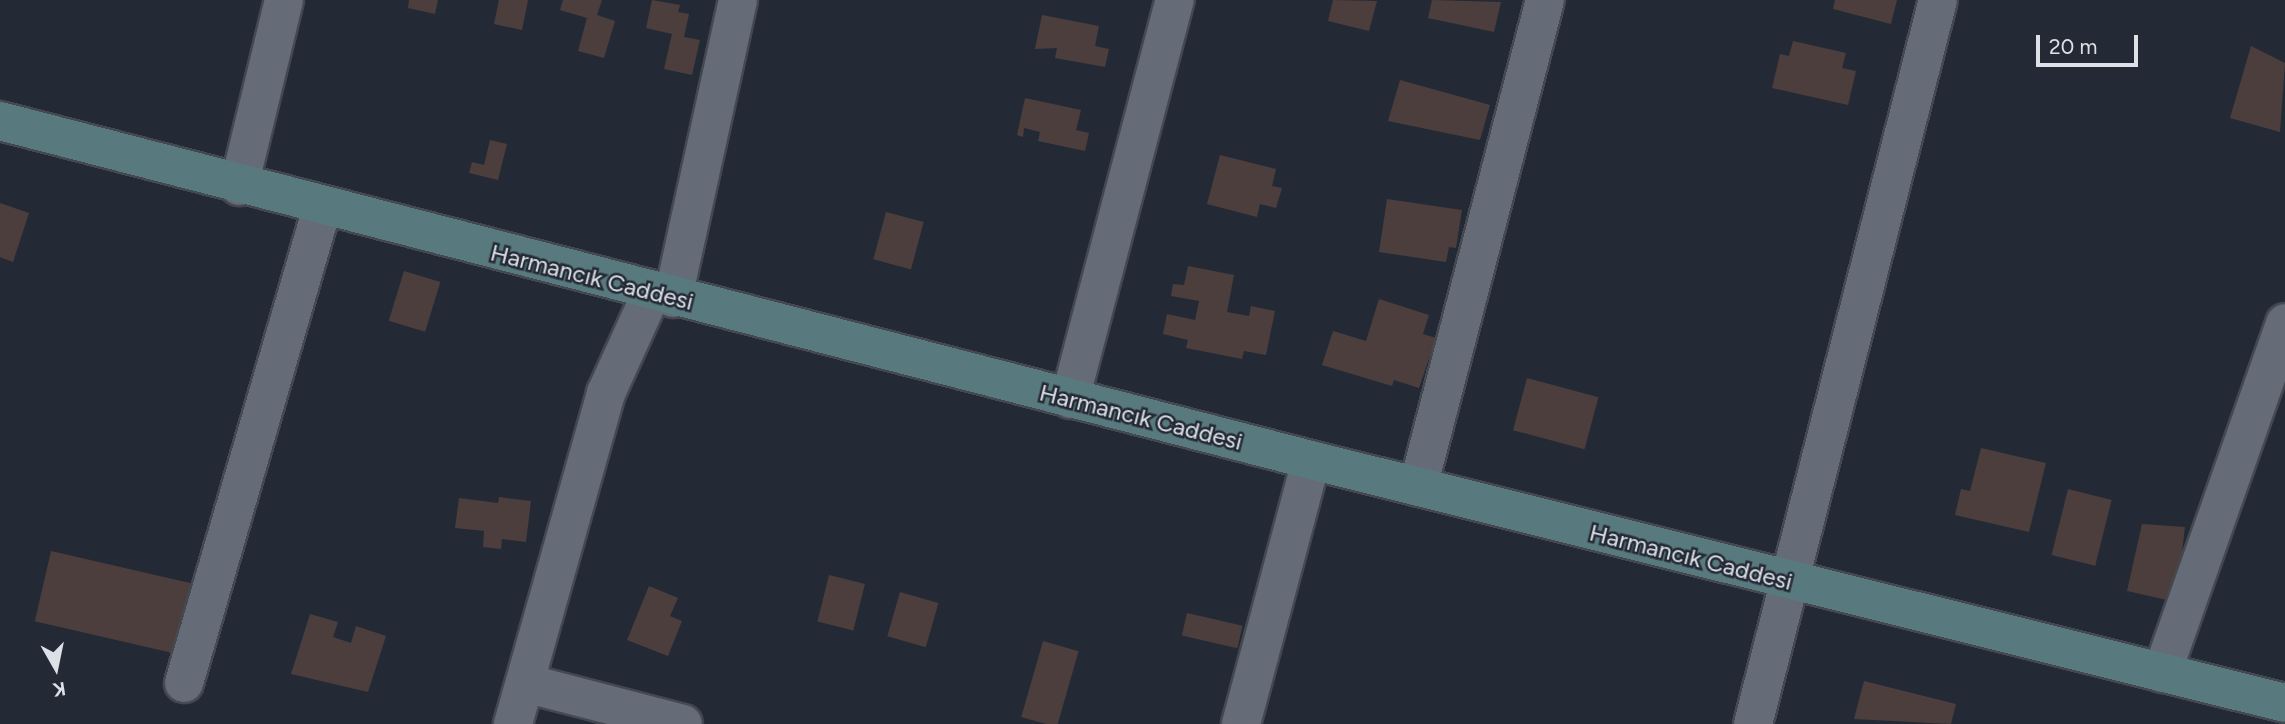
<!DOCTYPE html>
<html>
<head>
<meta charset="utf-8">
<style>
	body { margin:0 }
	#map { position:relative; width:2285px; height:724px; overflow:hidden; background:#242a35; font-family:Figtree,sans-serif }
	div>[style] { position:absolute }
	.building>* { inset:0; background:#4c3e3c; transform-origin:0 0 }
	.roads { filter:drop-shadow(2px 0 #434851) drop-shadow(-2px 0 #434851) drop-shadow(0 2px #434851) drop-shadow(0 -2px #434851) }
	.street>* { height:38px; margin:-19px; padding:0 19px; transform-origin:19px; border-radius:19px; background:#656c78 }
	.secondary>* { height:38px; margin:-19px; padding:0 19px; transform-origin:19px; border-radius:19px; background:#58797d }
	span { translate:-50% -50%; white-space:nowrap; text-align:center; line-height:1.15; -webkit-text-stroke:5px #242a35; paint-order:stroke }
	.street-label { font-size:24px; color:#dce0e7 }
	.north { position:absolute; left:21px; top:633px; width:70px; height:70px; -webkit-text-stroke:5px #242a35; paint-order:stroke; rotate:171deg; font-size:19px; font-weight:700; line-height:28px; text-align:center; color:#dce0e7 }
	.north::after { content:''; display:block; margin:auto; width:24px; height:32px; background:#dce0e7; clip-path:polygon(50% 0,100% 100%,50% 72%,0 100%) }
	.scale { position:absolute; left:2036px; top:35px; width:102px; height:32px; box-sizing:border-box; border:4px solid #dce0e7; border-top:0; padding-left:9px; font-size:21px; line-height:24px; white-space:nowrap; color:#dce0e7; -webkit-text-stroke:5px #242a35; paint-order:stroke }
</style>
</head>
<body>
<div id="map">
	<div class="building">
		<i style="clip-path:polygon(409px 0,438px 0,435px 14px,408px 8px)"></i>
		<i style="clip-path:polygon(499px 0,528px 0,522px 30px,494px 24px)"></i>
		<i style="clip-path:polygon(563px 0,602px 0,597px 15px,615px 21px,604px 58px,578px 51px,587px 18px,560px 10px)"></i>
		<i style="clip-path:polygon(652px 0,680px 5px,678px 12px,689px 14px,684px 37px,700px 40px,692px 75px,664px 69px,672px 34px,646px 28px)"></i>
		<i style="clip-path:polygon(1333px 0,1377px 1px,1369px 31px,1328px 21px)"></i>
		<i style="clip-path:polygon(1432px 0,1501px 2px,1494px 32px,1428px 18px)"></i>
		<i style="clip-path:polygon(1835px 0,1897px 0,1891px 24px,1833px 9px)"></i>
		<i style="clip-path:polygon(1042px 15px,1099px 26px,1095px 46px,1109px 49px,1105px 67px,1055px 58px,1057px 48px,1035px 49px)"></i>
		<i style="clip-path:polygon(1793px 41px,1846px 53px,1842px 68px,1856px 71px,1848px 105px,1772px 88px,1780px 54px,1789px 56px)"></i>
		<i style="clip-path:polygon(2251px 46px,2285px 63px,2280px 132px,2230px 118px)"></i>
		<i style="clip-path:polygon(1400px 80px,1490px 105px,1480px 140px,1388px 121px)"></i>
		<i style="clip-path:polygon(1025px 98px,1081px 110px,1076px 130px,1089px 133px,1085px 151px,1038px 141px,1040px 132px,1024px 128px,1023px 137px,1017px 135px)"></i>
		<i style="clip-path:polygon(490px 140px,507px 144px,498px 180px,469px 173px,472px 162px,484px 165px)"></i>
		<i style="clip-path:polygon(1220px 155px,1276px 169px,1272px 186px,1282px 188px,1276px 208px,1260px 204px,1257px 217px,1207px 204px)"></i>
		<i style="clip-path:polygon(1387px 199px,1462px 210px,1456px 248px,1449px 247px,1446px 262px,1379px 252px)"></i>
		<i style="clip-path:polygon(0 203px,29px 213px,13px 262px,0 257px)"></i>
		<i style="left:886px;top:212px;width:39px;height:49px;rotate:15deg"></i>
		<i style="clip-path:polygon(1188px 266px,1234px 275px,1227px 312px,1249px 316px,1251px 306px,1275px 311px,1266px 355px,1244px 351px,1242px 359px,1186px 348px,1188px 340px,1163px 334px,1167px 314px,1195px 320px,1199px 301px,1171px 296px,1173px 284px,1184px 285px)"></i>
		<i style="left:404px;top:271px;width:38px;height:52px;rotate:17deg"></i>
		<i style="clip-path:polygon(1379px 299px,1429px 315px,1423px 334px,1436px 338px,1419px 388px,1394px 380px,1392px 386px,1322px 365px,1333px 331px,1366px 341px)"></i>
		<i style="left:1527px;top:378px;width:74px;height:54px;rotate:15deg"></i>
		<i style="clip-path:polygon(1981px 448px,2046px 463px,2029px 532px,1955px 515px,1961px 489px,1970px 491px)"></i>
		<i style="left:2068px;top:489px;width:45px;height:68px;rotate:14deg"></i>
		<i style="clip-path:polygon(499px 497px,531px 501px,526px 542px,502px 539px,501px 549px,483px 547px,484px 531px,455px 528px,459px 498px,498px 503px)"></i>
		<i style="clip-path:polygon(2142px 524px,2185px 527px,2176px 602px,2127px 591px)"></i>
		<i style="left:51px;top:551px;width:146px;height:72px;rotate:13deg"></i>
		<i style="left:829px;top:575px;width:37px;height:48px;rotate:14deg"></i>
		<i style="clip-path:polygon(649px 586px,678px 598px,670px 616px,682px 621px,668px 656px,627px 640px)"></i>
		<i style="left:900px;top:592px;width:40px;height:46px;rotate:16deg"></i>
		<i style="left:1187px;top:613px;width:57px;height:23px;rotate:13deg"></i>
		<i style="clip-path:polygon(310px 614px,338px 622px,333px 637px,351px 643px,356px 626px,386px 636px,368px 692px,291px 674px)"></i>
		<i style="left:1043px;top:641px;width:37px;height:79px;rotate:16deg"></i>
		<i style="clip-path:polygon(1864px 681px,1956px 704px,1951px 724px,1854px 719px)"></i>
	</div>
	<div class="roads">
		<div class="street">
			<i style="left:239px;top:186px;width:191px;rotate:-76.4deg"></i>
			<i style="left:673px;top:298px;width:305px;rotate:-77.7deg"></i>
			<i style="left:1070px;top:399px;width:413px;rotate:-75.3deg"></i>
			<i style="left:1418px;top:487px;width:503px;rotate:-75.38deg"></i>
			<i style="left:2162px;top:673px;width:371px;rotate:-70.6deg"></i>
			<i style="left:184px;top:683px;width:495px;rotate:-73.8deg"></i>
			<i style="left:525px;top:683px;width:163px;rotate:14.5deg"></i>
			<i style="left:513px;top:724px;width:344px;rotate:-74.3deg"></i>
			<i style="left:606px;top:393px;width:111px;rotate:-65.5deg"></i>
			<i style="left:1241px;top:724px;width:273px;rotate:-75.1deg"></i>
			<i style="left:1753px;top:724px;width:747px;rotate:-75.67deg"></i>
		</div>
		<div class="secondary">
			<i style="left:0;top:121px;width:1354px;rotate:14.5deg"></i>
			<i style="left:1311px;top:460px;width:1004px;rotate:14.01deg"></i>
		</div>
	</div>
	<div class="street-label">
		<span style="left:592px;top:277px;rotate:14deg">Harmancık Caddesi</span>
		<span style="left:1141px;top:417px;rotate:14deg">Harmancık Caddesi</span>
		<span style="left:1691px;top:557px;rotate:14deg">Harmancık Caddesi</span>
	</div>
	<div class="north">K</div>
	<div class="scale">20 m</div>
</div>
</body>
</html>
